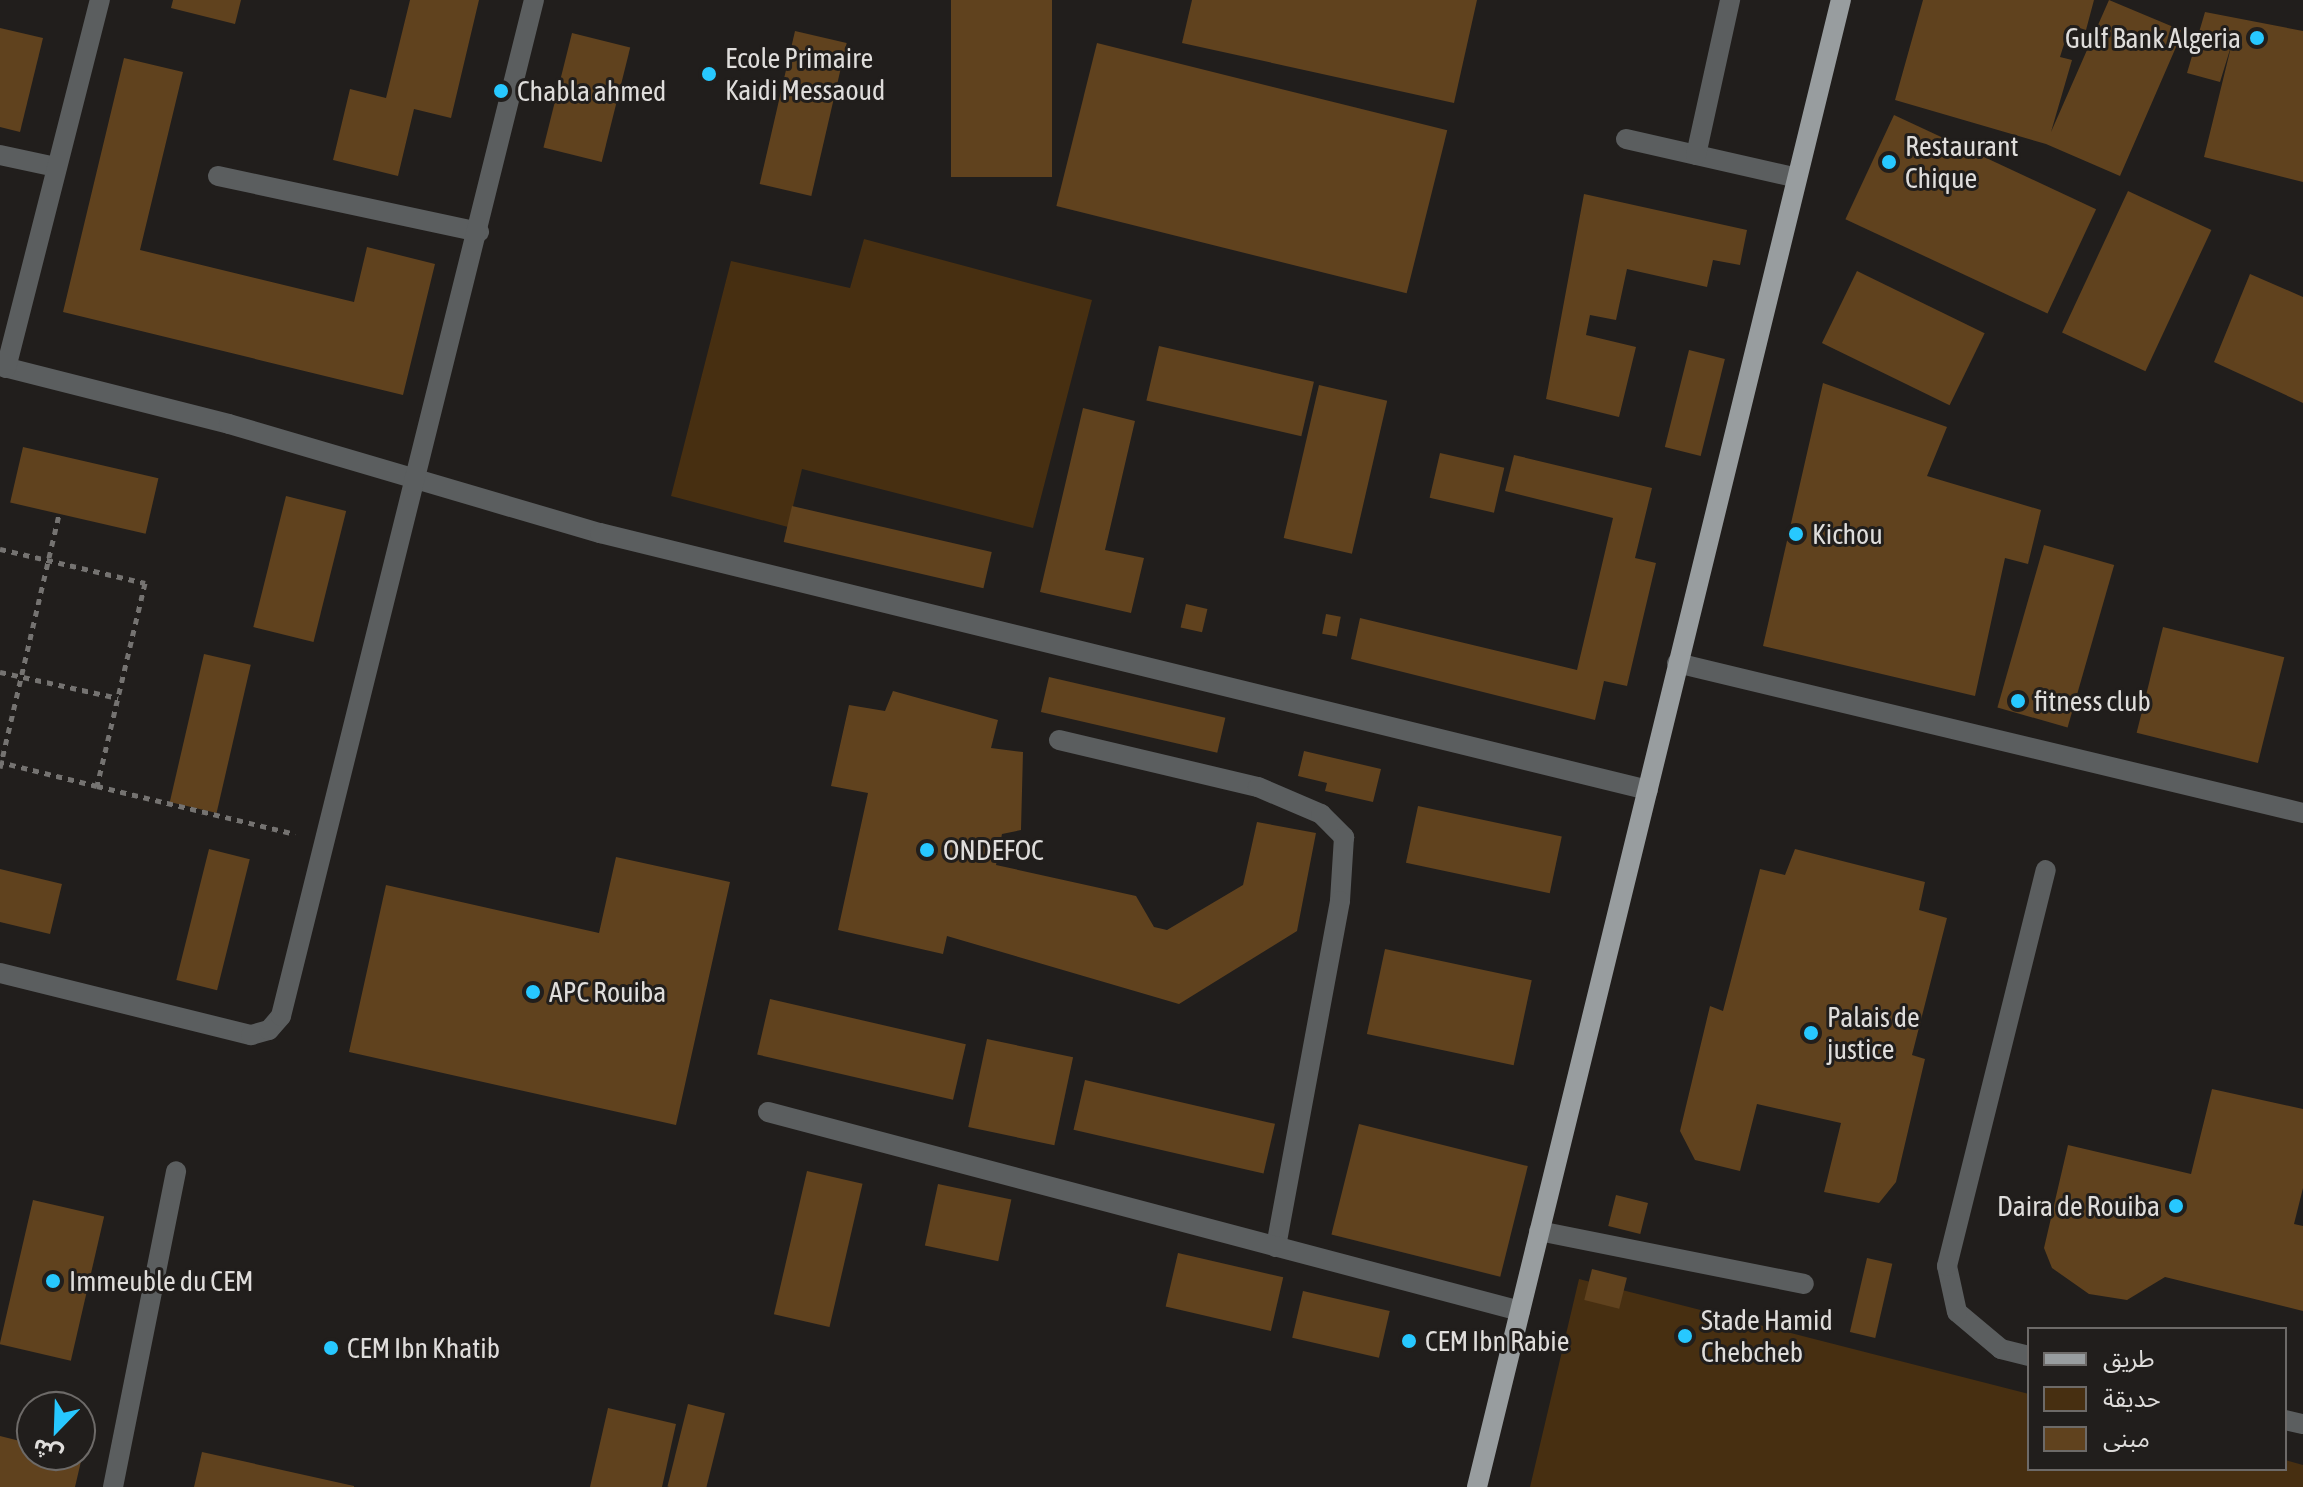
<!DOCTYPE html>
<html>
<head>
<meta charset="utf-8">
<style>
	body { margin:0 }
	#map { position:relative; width:2303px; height:1487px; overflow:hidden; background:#211e1c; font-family:"Asap Condensed","Noto Sans Arabic",sans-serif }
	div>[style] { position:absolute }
	.green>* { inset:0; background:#472f11 }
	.building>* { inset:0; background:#60421e; transform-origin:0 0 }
	.path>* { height:5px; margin-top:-2.5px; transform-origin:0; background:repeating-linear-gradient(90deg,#757371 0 6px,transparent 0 12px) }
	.minor>* { height:20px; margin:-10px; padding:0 10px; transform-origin:10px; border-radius:10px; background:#5b5e5f }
	.major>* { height:20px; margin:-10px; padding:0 10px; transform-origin:10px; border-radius:10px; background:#989d9f }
	.dots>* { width:22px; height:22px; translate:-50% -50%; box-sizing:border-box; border:4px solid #211e1c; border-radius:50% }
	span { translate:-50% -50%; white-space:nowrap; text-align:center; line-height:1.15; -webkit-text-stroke:6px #211e1c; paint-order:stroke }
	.poi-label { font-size:28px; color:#dfdddb }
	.right { translate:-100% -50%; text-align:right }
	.left { translate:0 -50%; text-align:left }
	.legend { position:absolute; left:2027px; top:1327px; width:260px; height:144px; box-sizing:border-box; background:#211e1c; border:2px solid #6d6a68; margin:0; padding:10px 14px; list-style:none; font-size:24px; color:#dfdddb }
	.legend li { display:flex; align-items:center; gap:16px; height:40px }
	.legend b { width:40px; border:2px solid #6d6a68 }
	.north { position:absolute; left:16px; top:1391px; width:80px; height:80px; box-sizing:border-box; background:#211e1c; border:2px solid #6d6a68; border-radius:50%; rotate:203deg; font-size:22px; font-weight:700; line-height:32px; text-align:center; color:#dfdddb }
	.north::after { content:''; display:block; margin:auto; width:28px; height:36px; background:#27c8ff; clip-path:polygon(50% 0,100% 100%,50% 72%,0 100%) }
</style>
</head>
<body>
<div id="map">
	<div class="green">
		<i style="clip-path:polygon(864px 239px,1092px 300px,1033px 528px,802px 469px,788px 527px,671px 496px,731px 261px,850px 288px)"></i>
		<i style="clip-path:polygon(1579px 1279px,2029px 1394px,2029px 1469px,2285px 1469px,2285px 1460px,2303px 1465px,2303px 1487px,1530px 1487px)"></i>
	</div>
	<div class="building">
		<i style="clip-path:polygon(173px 0,241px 0,235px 24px,171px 8px)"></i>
		<i style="clip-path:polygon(410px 0,479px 0,451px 118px,414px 109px,398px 176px,333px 160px,350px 89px,386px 98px)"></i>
		<i style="left:951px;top:0;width:101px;height:177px"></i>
		<i style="clip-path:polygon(1192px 0,1477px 0,1454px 103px,1182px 43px)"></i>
		<i style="clip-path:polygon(1923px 0,2094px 0,2086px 30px,2070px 25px,2060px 57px,2072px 60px,2051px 132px,2109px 0,2183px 31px,2120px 176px,2046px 144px,1895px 100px)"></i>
		<i style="clip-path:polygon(2205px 12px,2303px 31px,2303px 182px,2204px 157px,2232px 43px,2220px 82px,2187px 73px)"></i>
		<i style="clip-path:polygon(0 28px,43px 38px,20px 132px,0 127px)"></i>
		<i style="left:795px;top:31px;width:53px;height:157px;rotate:13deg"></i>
		<i style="left:572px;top:33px;width:60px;height:118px;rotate:14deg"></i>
		<i style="left:1097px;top:43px;width:361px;height:168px;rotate:14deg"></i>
		<i style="clip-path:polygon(124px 58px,183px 72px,140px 250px,354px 302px,367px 247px,435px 264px,403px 395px,63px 312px)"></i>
		<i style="left:1894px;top:115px;width:223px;height:115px;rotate:25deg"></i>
		<i style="left:2128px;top:191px;width:92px;height:156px;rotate:25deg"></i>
		<i style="clip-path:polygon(1584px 194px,1747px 230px,1740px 265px,1713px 260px,1707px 287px,1627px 269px,1616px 320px,1590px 315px,1586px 335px,1636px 347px,1619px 417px,1546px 399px)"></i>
		<i style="left:1857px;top:271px;width:142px;height:80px;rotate:26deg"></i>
		<i style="clip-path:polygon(2250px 274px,2303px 297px,2303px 403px,2214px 362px)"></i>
		<i style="left:1159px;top:346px;width:159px;height:56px;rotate:13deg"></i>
		<i style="left:1689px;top:350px;width:37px;height:100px;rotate:14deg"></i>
		<i style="clip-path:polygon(1823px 383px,1947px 427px,1927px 476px,2041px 510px,2028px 564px,2005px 558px,1975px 696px,1763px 646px)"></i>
		<i style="left:1319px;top:385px;width:70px;height:157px;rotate:13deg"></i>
		<i style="clip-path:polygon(1083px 408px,1135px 421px,1105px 550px,1144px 558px,1131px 613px,1040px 592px)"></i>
		<i style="left:23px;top:447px;width:139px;height:57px;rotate:13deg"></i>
		<i style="left:1440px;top:453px;width:66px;height:46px;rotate:13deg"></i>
		<i style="clip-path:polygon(1514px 455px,1652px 488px,1635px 558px,1656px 563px,1627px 686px,1604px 681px,1595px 720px,1351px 659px,1360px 618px,1577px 670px,1613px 518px,1505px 491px)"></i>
		<i style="left:286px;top:496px;width:62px;height:135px;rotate:14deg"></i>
		<i style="left:792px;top:506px;width:205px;height:37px;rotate:13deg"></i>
		<i style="left:2044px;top:545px;width:73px;height:169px;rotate:16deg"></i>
		<i style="left:1186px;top:604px;width:22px;height:24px;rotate:13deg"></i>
		<i style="left:1326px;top:614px;width:15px;height:20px;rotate:11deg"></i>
		<i style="left:2163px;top:627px;width:125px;height:109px;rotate:14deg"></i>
		<i style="left:204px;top:654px;width:48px;height:152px;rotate:13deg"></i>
		<i style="left:1049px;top:677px;width:181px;height:36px;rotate:13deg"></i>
		<i style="clip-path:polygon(893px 691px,998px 720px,991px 748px,1023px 752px,1021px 830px,1002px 834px,996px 865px,1136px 896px,1154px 927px,1167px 930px,1243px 885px,1257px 822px,1316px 833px,1297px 931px,1179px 1004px,947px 936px,943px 954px,838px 930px,868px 793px,831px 786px,849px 705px,885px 711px)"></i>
		<i style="clip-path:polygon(1304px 751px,1381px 769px,1373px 802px,1325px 791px,1327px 783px,1298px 776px)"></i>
		<i style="left:1418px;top:806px;width:147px;height:58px;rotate:12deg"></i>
		<i style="left:209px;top:849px;width:42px;height:135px;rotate:14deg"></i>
		<i style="clip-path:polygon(1795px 849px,1925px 882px,1919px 910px,1947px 918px,1912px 1055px,1925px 1059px,1896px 1182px,1879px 1203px,1824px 1192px,1841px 1123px,1757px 1104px,1740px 1171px,1695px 1160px,1680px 1131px,1710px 1006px,1723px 1011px,1760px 869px,1785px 875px)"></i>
		<i style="clip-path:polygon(616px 857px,730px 882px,676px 1125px,349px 1052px,386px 885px,599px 933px)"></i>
		<i style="clip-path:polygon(0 869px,62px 884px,50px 934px,0 922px)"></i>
		<i style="left:1385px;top:949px;width:150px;height:87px;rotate:12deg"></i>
		<i style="left:770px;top:999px;width:201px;height:57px;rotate:13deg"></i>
		<i style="left:987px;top:1039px;width:88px;height:90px;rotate:12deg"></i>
		<i style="left:1085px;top:1080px;width:195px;height:51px;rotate:13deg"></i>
		<i style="clip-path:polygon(2212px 1089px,2303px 1109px,2303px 1188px,2294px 1224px,2303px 1226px,2303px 1311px,2165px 1277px,2127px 1300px,2089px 1294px,2052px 1268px,2044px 1248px,2068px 1145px,2191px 1174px)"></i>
		<i style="left:1359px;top:1124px;width:174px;height:114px;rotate:14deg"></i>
		<i style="left:807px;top:1171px;width:57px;height:147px;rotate:13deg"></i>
		<i style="left:938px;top:1184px;width:75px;height:63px;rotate:12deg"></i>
		<i style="left:1616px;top:1195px;width:33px;height:32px;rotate:14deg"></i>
		<i style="left:33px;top:1200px;width:73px;height:148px;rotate:13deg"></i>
		<i style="left:1178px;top:1253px;width:108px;height:55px;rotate:13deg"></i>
		<i style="left:1867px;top:1258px;width:26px;height:76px;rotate:13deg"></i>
		<i style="left:1592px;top:1269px;width:36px;height:32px;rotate:14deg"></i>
		<i style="left:1303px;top:1291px;width:89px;height:48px;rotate:13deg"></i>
		<i style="left:688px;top:1404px;width:38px;height:85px;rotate:14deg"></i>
		<i style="clip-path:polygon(608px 1408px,676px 1424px,662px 1487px,590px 1487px)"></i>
		<i style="clip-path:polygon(0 1436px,32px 1444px,32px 1455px,82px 1457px,75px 1487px,0 1487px)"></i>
		<i style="clip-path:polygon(202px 1452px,354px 1486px,354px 1487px,194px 1487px)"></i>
	</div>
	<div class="path">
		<i style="left:0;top:549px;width:149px;rotate:13.2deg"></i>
		<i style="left:145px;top:583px;width:209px;rotate:103.3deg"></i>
		<i style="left:97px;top:786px;width:100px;rotate:-166.1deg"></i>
		<i style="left:0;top:672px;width:121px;rotate:12.4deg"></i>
		<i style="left:0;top:768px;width:261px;rotate:-76.9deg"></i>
		<i style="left:97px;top:786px;width:204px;rotate:13.6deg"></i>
	</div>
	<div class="minor">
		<i style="left:1626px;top:139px;width:175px;rotate:12.8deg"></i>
		<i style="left:0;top:155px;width:57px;rotate:12.1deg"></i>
		<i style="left:1696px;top:155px;width:159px;rotate:-77.6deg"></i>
		<i style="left:218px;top:176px;width:267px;rotate:12.1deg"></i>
		<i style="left:0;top:366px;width:236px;rotate:14.2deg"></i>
		<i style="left:229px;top:424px;width:387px;rotate:16.4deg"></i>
		<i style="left:600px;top:533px;width:1079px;rotate:13.78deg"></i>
		<i style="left:6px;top:368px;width:380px;rotate:-75.7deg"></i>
		<i style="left:1677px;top:663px;width:644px;rotate:13.47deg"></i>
		<i style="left:1059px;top:740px;width:204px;rotate:13.3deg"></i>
		<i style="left:1258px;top:787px;width:69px;rotate:23.2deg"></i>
		<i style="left:1321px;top:814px;width:33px;rotate:45deg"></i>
		<i style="left:1344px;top:837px;width:64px;rotate:93.6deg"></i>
		<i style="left:1340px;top:901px;width:352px;rotate:100.5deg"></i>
		<i style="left:0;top:973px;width:259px;rotate:13.9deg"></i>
		<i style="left:251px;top:1035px;width:19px;rotate:-16deg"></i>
		<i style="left:269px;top:1030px;width:18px;rotate:-49deg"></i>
		<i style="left:281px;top:1016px;width:1047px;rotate:-76.02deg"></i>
		<i style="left:768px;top:1112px;width:778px;rotate:14.82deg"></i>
		<i style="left:1539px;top:1231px;width:270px;rotate:11.3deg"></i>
		<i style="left:2029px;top:1356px;width:29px;rotate:-166deg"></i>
		<i style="left:2001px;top:1349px;width:57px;rotate:-139.9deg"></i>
		<i style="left:1957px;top:1312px;width:47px;rotate:-102.3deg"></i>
		<i style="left:1947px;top:1266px;width:408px;rotate:-76deg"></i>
		<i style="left:2285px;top:1420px;width:18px;rotate:13deg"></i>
		<i style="left:113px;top:1487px;width:322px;rotate:-78.7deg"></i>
	</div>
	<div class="major">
		<i style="left:1477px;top:1487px;width:1531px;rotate:-76.25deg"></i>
	</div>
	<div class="dots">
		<i style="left:2257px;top:38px;background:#27c8ff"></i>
		<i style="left:709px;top:74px;background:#27c8ff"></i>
		<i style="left:501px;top:91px;background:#27c8ff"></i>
		<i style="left:1889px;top:162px;background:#27c8ff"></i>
		<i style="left:1796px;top:534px;background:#27c8ff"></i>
		<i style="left:2018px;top:701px;background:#27c8ff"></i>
		<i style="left:927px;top:850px;background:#27c8ff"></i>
		<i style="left:533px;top:992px;background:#27c8ff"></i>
		<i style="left:1811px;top:1033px;background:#27c8ff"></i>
		<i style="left:2176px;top:1206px;background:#27c8ff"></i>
		<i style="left:53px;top:1281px;background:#27c8ff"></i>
		<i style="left:1685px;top:1336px;background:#27c8ff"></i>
		<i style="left:1409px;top:1341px;background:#27c8ff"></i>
		<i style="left:331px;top:1348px;background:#27c8ff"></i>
	</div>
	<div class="poi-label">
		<span class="right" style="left:2241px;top:38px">Gulf Bank Algeria</span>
		<span class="left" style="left:725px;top:74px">Ecole Primaire<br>Kaidi Messaoud</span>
		<span class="left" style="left:517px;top:91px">Chabla ahmed</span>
		<span class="left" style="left:1905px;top:162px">Restaurant<br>Chique</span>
		<span class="left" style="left:1812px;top:534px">Kichou</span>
		<span class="left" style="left:2034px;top:701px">fitness club</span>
		<span class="left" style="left:943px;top:850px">ONDEFOC</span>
		<span class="left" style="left:549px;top:992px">APC Rouiba</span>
		<span class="left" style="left:1827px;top:1033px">Palais de<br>justice</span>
		<span class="right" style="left:2160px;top:1206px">Daira de Rouiba</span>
		<span class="left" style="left:69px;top:1281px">Immeuble du CEM</span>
		<span class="left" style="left:1701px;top:1336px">Stade Hamid<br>Chebcheb</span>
		<span class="left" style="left:1425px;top:1341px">CEM Ibn Rabie</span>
		<span class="left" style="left:347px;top:1348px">CEM Ibn Khatib</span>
	</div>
	<ul class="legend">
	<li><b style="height:10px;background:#989d9f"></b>طريق</li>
	<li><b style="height:22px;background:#472f11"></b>حديقة</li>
	<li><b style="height:22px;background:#60421e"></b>مبنى</li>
	</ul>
	<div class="north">ش</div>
</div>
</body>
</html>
